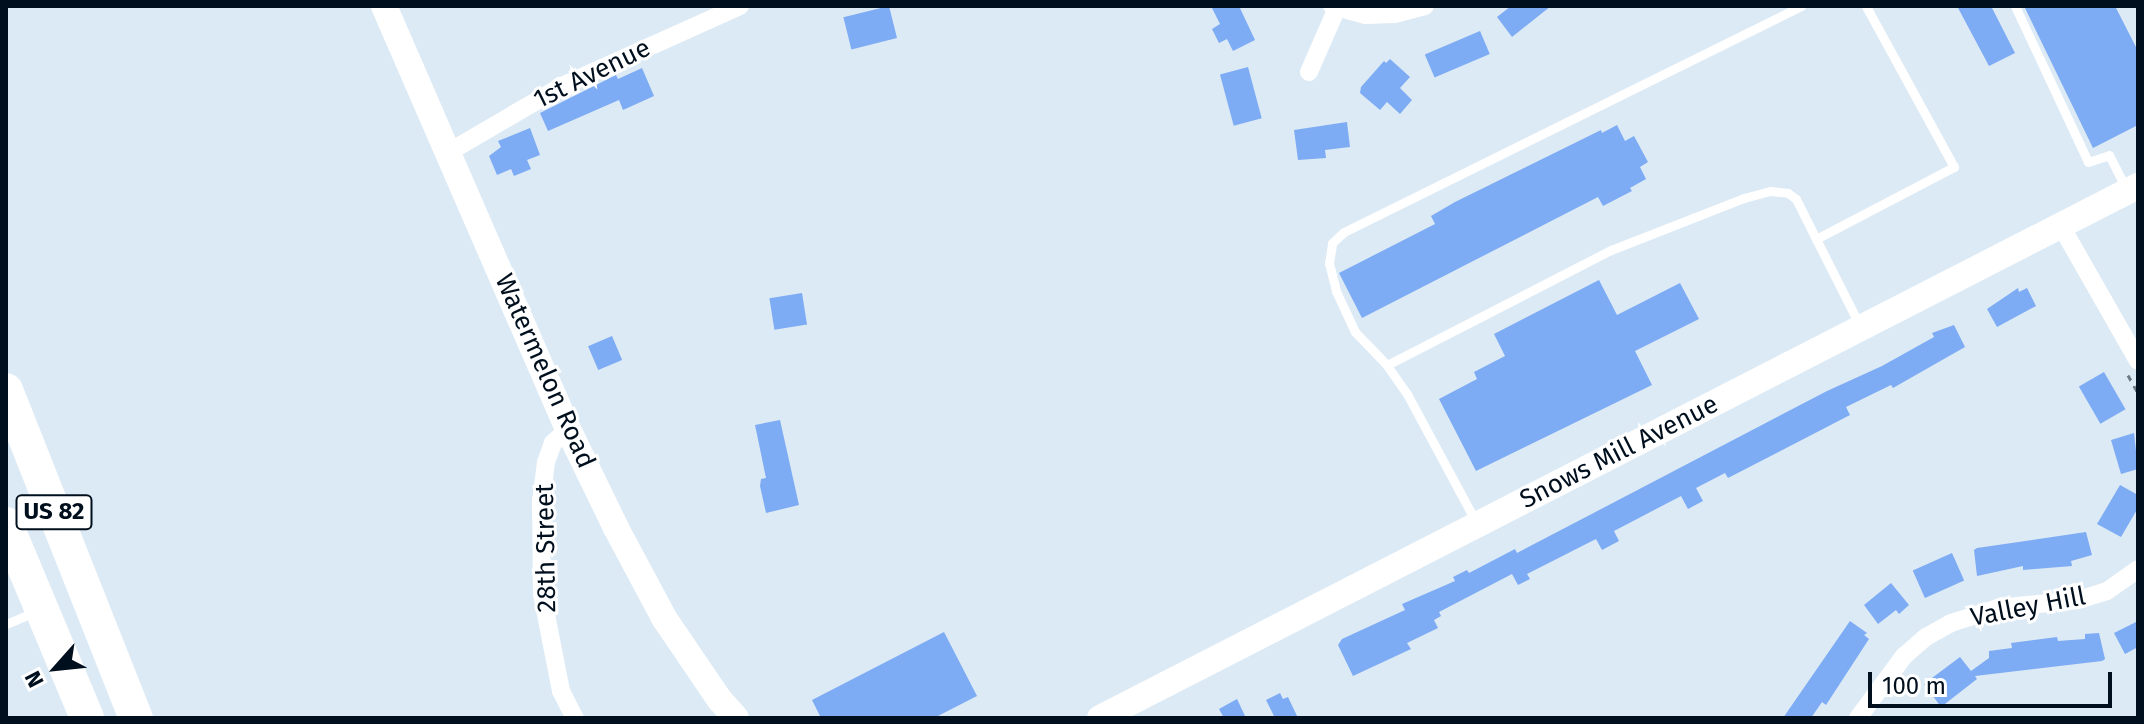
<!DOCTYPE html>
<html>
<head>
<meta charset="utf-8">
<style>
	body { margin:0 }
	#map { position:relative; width:2144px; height:724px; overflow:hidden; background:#dceaf5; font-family:"Fira Sans",sans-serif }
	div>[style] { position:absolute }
	.building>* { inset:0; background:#7dabf4; transform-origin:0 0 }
	.path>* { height:3px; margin-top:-1.5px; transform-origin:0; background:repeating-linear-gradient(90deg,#6c7b87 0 6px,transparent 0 12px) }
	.lane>* { height:9px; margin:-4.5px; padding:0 4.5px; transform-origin:4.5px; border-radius:4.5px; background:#fff }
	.street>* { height:18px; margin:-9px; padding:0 9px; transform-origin:9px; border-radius:9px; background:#fff }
	.secondary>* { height:26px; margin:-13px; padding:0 13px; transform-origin:13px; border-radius:13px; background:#fff }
	.highway>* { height:34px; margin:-17px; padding:0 17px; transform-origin:17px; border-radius:17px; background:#fff }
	span { translate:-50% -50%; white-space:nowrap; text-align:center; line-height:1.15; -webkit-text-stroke:6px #fff; paint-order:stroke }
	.shield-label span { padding:2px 6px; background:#fff; border:2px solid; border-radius:6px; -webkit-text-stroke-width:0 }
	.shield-label { font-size:24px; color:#000f1d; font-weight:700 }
	.street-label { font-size:26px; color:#000f1d }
	.frame { position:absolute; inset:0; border:8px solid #000f1d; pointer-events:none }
	.north { position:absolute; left:16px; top:628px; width:80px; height:80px; -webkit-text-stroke:6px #fff; paint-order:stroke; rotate:243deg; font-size:22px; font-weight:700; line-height:32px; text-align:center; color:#000f1d }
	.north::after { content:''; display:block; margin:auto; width:28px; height:36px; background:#000f1d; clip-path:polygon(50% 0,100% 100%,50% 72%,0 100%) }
	.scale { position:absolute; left:1868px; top:672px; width:244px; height:36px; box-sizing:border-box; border:4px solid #000f1d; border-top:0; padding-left:10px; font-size:24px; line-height:28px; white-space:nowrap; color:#000f1d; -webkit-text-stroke:6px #fff; paint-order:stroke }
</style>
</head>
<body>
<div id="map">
	<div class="building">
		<i style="left:889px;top:6px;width:33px;height:47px;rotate:76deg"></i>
		<i style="clip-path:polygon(1211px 6px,1239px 6px,1255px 40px,1233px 51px,1227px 39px,1219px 43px,1212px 29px,1220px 24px)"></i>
		<i style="clip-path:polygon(1511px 6px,1551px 6px,1512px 37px,1497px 17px)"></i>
		<i style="clip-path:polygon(1957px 6px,1991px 6px,2015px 53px,1989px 66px)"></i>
		<i style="clip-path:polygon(2024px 6px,2115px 6px,2138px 51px,2138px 125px,2093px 148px)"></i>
		<i style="left:1480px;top:31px;width:25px;height:60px;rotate:67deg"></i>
		<i style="clip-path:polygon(1390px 59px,1410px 77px,1400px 88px,1412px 100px,1400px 114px,1387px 102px,1380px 110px,1360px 93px,1361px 87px,1384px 61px,1386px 63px)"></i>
		<i style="left:1248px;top:67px;width:53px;height:29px;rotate:75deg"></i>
		<i style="clip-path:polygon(642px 68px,654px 96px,623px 110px,619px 100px,548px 131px,540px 113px,616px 75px,618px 79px)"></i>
		<i style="clip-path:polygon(1347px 122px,1350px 147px,1325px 150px,1326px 158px,1298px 160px,1294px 130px)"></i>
		<i style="clip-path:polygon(1617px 125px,1625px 141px,1634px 136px,1648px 162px,1640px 167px,1646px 179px,1630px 188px,1632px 191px,1603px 206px,1598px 197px,1362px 318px,1339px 273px,1435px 224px,1431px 216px,1455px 202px,1601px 130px,1602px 133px)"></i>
		<i style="clip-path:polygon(530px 128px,540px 155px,527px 160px,531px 169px,514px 176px,511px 169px,497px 175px,489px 156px,501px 147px,498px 141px)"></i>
		<i style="clip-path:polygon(1599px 280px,1617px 315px,1680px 283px,1699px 319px,1635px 351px,1652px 385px,1476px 471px,1439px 399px,1477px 379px,1474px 372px,1505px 356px,1494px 334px)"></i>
		<i style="clip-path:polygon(2018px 288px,2019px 292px,2027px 288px,2036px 306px,1997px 327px,1987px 309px)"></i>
		<i style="left:802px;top:293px;width:32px;height:33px;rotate:81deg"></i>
		<i style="clip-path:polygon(1954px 325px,1965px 347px,1893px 388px,1891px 385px,1846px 407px,1850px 415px,1728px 478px,1725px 473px,1696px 488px,1703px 501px,1688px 509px,1681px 496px,1614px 531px,1619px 541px,1602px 550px,1596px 539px,1527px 574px,1530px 579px,1518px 585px,1512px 574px,1439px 612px,1441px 616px,1434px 620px,1438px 628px,1407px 643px,1411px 649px,1353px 676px,1338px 645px,1342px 639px,1405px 610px,1402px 604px,1455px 581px,1453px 577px,1467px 570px,1469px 573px,1515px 549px,1517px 553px,1827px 391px,1882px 366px,1934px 337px,1932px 333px)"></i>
		<i style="left:612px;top:336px;width:26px;height:26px;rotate:67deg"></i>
		<i style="left:2104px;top:372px;width:43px;height:29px;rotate:60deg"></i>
		<i style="clip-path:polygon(780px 420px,799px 505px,766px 513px,760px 486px,761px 479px,766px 478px,755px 425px)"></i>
		<i style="clip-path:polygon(2134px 433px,2138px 469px,2121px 474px,2111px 440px)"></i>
		<i style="clip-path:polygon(2120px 485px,2138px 495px,2138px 508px,2121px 537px,2097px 524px)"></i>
		<i style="clip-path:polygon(2086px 532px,2092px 555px,2071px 561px,2072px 566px,2023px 570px,2023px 566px,1977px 576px,1974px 550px,1977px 548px)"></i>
		<i style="left:1952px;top:553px;width:30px;height:43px;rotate:66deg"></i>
		<i style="clip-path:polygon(1891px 583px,1909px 605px,1899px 614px,1896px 610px,1878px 624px,1864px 605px)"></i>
		<i style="clip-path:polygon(1850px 621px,1867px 633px,1864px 635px,1869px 639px,1826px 705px,1822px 702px,1811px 718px,1783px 718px)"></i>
		<i style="clip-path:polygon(2138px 621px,2138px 647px,2125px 654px,2114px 633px)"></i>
		<i style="clip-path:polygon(944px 632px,977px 696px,934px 718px,821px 718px,812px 700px)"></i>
		<i style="clip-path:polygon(2099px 633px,2105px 659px,2102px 661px,1975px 676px,1977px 679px,1941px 707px,1924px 684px,1960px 657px,1971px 671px,1989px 658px,1989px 651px,2012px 648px,2011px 643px,2057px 637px,2058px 641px,2085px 639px,2085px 634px)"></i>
		<i style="clip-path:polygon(1280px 693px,1283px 699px,1288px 697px,1298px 718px,1275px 718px,1266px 700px)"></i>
		<i style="clip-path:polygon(1237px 699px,1246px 718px,1224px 718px,1219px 709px)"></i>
	</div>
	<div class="path">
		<i style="left:2128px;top:375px;width:21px;rotate:61deg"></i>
	</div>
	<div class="lane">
		<i style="left:2015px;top:6px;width:172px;rotate:64.9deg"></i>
		<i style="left:2088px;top:162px;width:22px;rotate:-18deg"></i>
		<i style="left:2109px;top:155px;width:38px;rotate:63deg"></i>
		<i style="left:1860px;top:326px;width:97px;rotate:-116.8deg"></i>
		<i style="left:1816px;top:239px;width:156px;rotate:-27.6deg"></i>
		<i style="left:1954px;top:167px;width:183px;rotate:-118.7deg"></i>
		<i style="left:1387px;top:365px;width:252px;rotate:-27.2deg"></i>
		<i style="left:1611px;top:250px;width:143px;rotate:-21.4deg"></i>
		<i style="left:1744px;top:198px;width:27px;rotate:-15deg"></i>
		<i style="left:1770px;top:191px;width:18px;rotate:6deg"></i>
		<i style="left:1788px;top:193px;width:10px;rotate:37deg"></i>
		<i style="left:1796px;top:199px;width:45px;rotate:63.4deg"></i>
		<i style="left:1476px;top:522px;width:145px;rotate:-118.3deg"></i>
		<i style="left:1407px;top:394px;width:35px;rotate:-125deg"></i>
		<i style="left:1387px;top:365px;width:46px;rotate:-134.1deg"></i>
		<i style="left:1355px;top:332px;width:45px;rotate:-114.9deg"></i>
		<i style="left:1336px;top:291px;width:29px;rotate:-104deg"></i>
		<i style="left:1329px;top:263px;width:20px;rotate:-81deg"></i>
		<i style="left:1332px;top:243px;width:16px;rotate:-43deg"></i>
		<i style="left:1344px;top:232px;width:510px;rotate:-26.31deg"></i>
		<i style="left:6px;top:624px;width:30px;rotate:-23deg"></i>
	</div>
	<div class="street">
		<i style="left:1332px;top:6px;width:34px;rotate:15deg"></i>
		<i style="left:1365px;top:15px;width:30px;rotate:-2deg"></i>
		<i style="left:1395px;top:14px;width:31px;rotate:-15deg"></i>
		<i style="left:1309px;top:72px;width:70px;rotate:-66.4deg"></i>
		<i style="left:449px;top:152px;width:131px;rotate:-30.3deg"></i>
		<i style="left:562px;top:86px;width:195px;rotate:-24.2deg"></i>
		<i style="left:2061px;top:226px;width:155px;rotate:60.3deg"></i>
		<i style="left:568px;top:429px;width:21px;rotate:137deg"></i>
		<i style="left:553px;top:443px;width:20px;rotate:110deg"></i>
		<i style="left:546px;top:462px;width:38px;rotate:97deg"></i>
		<i style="left:541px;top:500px;width:94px;rotate:89.4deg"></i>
		<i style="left:542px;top:594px;width:99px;rotate:78.9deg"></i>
		<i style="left:561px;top:691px;width:30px;rotate:63deg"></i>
		<i style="left:1858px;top:718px;width:77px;rotate:-53.4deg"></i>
		<i style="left:1904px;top:656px;width:29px;rotate:-41deg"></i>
		<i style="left:1926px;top:637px;width:29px;rotate:-29deg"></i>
		<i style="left:1951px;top:623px;width:49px;rotate:-17.7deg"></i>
		<i style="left:1998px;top:608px;width:80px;rotate:-5.7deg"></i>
		<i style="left:2078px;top:600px;width:30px;rotate:-17deg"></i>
		<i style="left:2107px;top:591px;width:38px;rotate:-35deg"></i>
	</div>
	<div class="secondary">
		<i style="left:384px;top:6px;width:461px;rotate:66.5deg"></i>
		<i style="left:568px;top:429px;width:110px;rotate:64.1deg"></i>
		<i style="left:616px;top:528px;width:102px;rotate:61.9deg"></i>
		<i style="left:664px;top:618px;width:98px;rotate:55.8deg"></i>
		<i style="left:719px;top:699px;width:25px;rotate:48deg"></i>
		<i style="left:1100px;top:718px;width:1166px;rotate:-27.14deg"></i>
	</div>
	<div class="highway">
		<i style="left:6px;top:390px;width:353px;rotate:68.4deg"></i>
		<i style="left:6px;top:524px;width:210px;rotate:67.3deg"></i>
	</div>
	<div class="shield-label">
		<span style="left:54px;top:512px">US 82</span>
	</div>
	<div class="street-label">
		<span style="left:592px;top:74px;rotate:-26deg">1st Avenue</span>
		<span style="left:545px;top:371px;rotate:66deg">Watermelon Road</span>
		<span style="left:1619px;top:452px;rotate:-27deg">Snows Mill Avenue</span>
		<span style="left:546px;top:548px;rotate:-91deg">28th Street</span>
		<span style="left:2028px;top:607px;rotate:-11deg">Valley Hill</span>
	</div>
	<div class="frame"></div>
	<div class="north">N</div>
	<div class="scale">100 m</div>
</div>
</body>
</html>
